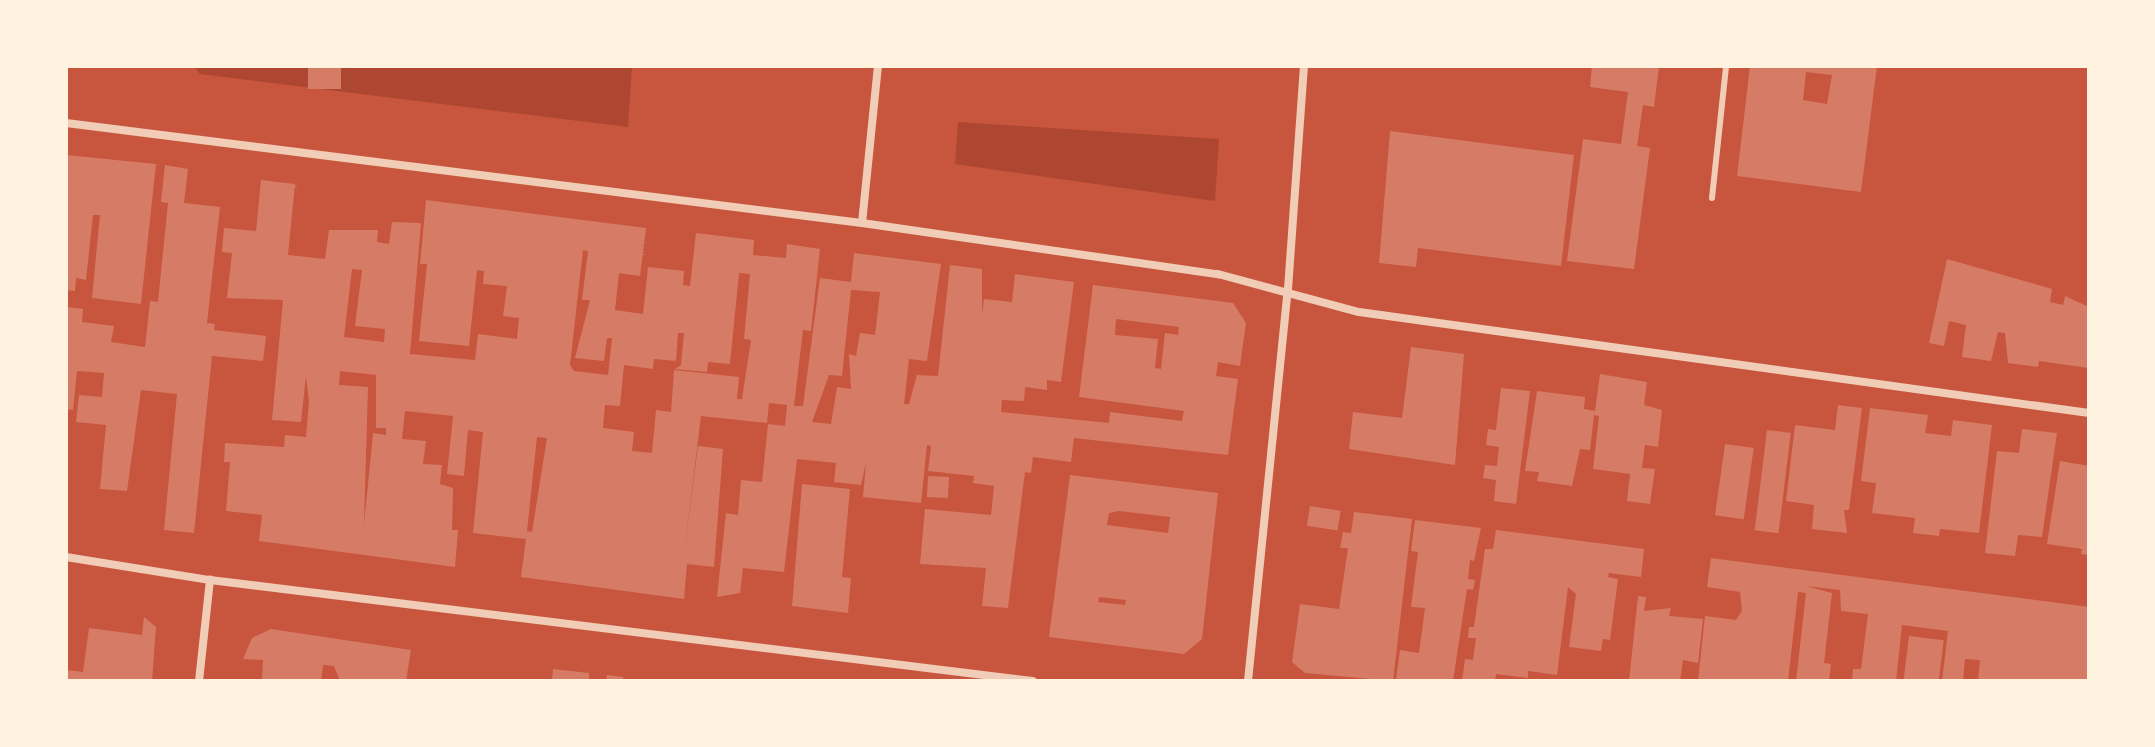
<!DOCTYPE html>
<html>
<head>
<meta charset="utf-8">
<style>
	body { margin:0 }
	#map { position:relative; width:2155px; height:747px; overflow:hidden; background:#c8553d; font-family:"Alegreya Sans",sans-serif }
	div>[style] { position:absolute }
	.green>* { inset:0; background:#ae4732 }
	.building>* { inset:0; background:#d67c66; transform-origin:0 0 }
	.service>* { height:6px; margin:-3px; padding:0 3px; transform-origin:3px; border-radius:3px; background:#f1ccb7 }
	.minor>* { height:8px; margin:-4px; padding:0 4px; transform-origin:4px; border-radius:4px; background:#f1ccb7 }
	span { translate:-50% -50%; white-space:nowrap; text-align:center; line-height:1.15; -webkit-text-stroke:8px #fff3e0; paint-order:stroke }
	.frame { position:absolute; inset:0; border:68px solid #fff3e0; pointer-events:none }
</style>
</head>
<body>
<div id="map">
	<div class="green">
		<i style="clip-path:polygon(194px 66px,632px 66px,628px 127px,200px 74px)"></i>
		<i style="clip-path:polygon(958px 122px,1219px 139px,1215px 201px,955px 164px)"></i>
	</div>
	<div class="building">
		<i style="left:308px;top:66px;width:33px;height:23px"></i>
		<i style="clip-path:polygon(1592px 66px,1659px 66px,1654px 107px,1643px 105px,1637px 146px,1650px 148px,1634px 269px,1567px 261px,1583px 139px,1621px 144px,1628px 92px,1590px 87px)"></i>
		<i style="clip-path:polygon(evenodd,1750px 66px,1877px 66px,1861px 192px,1737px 176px,1750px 66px,1806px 72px,1832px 75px,1827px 104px,1803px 100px,1806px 72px)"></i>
		<i style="clip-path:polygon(1390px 131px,1574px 155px,1561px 266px,1418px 248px,1416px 267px,1379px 263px)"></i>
		<i style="clip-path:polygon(66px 155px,156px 164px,141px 304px,92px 298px,100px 215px,93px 215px,86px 280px,76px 278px,75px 291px,66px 290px)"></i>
		<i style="clip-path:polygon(165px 165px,188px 169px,184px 203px,220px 207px,207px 323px,215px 324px,214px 330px,266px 336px,263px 361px,212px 356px,194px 533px,164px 530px,177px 394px,141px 390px,127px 491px,100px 489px,106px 425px,76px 422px,79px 395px,102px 397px,104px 373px,77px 371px,73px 410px,66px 409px,66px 307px,83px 309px,82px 322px,114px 326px,111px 342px,145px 347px,150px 301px,158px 302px,168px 203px,161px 202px)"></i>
		<i style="clip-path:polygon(evenodd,261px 180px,295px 184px,288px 255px,325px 259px,329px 230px,378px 230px,377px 242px,389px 244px,392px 222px,421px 223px,410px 354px,475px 360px,478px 334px,517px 339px,519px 318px,503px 316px,507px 286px,483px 284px,484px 271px,477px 270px,469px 346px,419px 341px,427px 264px,420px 264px,426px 200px,646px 228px,640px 276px,619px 273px,615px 310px,643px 314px,648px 267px,684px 271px,683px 285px,690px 286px,696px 233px,754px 240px,753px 255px,786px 258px,787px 244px,820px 249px,811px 331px,803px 330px,794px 406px,803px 406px,820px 278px,851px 282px,854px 253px,941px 264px,927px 361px,909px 359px,904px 404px,909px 404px,917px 375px,938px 376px,950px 265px,982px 269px,982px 315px,984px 299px,1012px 302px,1015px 274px,1074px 282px,1061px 382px,1047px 380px,1047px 390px,1025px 387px,1024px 401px,1002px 400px,1001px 412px,1109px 423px,1110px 412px,1182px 421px,1184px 411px,1079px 397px,1093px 285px,1233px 303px,1246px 323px,1240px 366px,1218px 362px,1216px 376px,1238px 379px,1228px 455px,1074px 438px,1071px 462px,1033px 457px,1031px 473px,1025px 472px,1008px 608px,982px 606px,986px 568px,920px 564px,925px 509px,991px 515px,994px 486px,973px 483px,974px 476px,928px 471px,931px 446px,927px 445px,921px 503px,863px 497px,866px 463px,861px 485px,834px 482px,836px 463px,797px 459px,784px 572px,743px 568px,740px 593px,717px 597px,726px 513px,738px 515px,741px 480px,762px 482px,768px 424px,785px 426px,787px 405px,769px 403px,767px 423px,701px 416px,683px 562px,698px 446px,723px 449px,714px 567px,687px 564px,684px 599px,521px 577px,526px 539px,473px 533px,483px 432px,468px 430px,464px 476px,447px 474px,453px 416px,405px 411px,402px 439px,426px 441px,423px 464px,442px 465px,440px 484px,453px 488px,452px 530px,458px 530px,455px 567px,259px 541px,262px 515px,226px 511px,230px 462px,224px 462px,225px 443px,284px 447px,285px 435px,306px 437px,309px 402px,306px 376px,301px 422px,272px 420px,283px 300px,227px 298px,232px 253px,222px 252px,224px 228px,256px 231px,261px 180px,583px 250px,588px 251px,582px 300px,590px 300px,575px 358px,604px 361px,607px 338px,612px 338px,608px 375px,574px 371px,570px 365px,583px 250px,261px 180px,352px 269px,362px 270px,355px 326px,385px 329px,384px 342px,344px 337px,352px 269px,261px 180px,739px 273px,750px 274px,744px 339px,751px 340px,742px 399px,737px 399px,739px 377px,674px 370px,671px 412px,656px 410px,652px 453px,632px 451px,634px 432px,603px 428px,605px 405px,620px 406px,624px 365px,653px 369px,654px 359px,676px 361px,678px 333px,684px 333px,681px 365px,675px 369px,707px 372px,708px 362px,730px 364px,739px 273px,261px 180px,851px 290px,880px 292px,875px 335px,860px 333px,856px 356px,849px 354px,851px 389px,837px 387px,831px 424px,812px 422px,829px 375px,842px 376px,851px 290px,261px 180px,1116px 319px,1179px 327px,1178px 335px,1165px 333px,1161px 369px,1155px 368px,1158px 339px,1115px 335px,1116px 319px,261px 180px,340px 371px,376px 375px,376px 428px,386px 428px,386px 435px,373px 433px,364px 525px,368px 387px,339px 385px,340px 371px,261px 180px,537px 437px,547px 438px,532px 532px,527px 531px,537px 437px)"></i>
		<i style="clip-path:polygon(1947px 259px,2052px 289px,2050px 302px,2063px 305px,2065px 296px,2089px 307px,2089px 368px,2039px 361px,2038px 367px,2008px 363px,2005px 333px,1998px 332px,1991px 361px,1962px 357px,1966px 325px,1949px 321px,1944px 346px,1929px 343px)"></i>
		<i style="clip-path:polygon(1411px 347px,1464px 354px,1455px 465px,1349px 449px,1353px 412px,1402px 418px)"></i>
		<i style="clip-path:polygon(1600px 374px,1647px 382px,1644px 405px,1662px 410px,1658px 447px,1645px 445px,1642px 468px,1655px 469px,1650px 504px,1627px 501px,1630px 474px,1593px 469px,1599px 416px,1594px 415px,1590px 450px,1580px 449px,1572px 486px,1537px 481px,1539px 472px,1525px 471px,1537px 391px,1585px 397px,1584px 409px,1595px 411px)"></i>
		<i style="clip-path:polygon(1501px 388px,1530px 391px,1516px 504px,1494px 501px,1496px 480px,1483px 478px,1485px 465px,1497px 466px,1499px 447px,1486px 445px,1488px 429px,1496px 430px)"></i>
		<i style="clip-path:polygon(1838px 405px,1862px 408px,1849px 510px,1844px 510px,1847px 533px,1812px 529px,1814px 505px,1786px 501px,1795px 425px,1835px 430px)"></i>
		<i style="clip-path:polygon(1870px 408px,1928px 415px,1925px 433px,1951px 436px,1953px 420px,1992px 425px,1979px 533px,1940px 529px,1939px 536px,1913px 533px,1915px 518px,1872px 513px,1876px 483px,1861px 481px)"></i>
		<i style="clip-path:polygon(2022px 429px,2057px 433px,2042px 537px,2018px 535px,2015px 556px,1985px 553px,1997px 451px,2019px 453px)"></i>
		<i style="left:1767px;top:430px;width:24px;height:101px;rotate:7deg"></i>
		<i style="left:1725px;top:444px;width:29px;height:72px;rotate:8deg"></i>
		<i style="clip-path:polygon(2060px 461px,2089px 466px,2089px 555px,2081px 554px,2082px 549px,2047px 544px)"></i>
		<i style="clip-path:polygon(evenodd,1070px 475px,1218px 493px,1202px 639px,1184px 654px,1049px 637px,1070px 475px,1119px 511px,1170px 517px,1168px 533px,1107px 525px,1109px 513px,1119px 511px,1070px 475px,1099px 597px,1126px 600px,1125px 605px,1098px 602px,1099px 597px)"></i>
		<i style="left:928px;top:476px;width:21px;height:21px;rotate:3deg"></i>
		<i style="clip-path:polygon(802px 484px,850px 489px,842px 577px,851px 578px,848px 613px,792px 606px)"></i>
		<i style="left:1310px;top:506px;width:31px;height:20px;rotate:9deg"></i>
		<i style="clip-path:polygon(1354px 512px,1412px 519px,1393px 681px,1305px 673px,1292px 662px,1300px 604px,1339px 609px,1348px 548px,1340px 548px,1343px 532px,1351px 533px)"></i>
		<i style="clip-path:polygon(1415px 520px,1481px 528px,1474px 561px,1470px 560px,1468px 579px,1475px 580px,1473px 590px,1467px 589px,1453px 681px,1396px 680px,1400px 650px,1419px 653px,1425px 608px,1411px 607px,1418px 552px,1411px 551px)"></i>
		<i style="clip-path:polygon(1496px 530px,1644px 549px,1641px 577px,1609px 573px,1608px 577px,1618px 579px,1610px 640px,1603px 639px,1601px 651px,1569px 647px,1576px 594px,1568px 587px,1557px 675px,1528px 671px,1528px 678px,1496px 674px,1495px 681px,1462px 681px,1465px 659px,1473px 660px,1476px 638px,1468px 638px,1469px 627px,1474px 627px,1485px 549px,1493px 549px)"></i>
		<i style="clip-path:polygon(1711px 558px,2089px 607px,2089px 681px,1978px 681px,1980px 660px,1965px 659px,1963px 681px,1942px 681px,1948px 631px,1902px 625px,1896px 681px,1852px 681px,1853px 669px,1861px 669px,1868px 614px,1841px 611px,1840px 590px,1806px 586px,1832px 593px,1824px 663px,1831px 664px,1829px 681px,1796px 681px,1806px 593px,1798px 592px,1788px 681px,1698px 681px,1705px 616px,1736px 620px,1742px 611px,1740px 592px,1707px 587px)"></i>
		<i style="clip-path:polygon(1638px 596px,1646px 597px,1644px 611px,1671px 608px,1669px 616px,1703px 619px,1698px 663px,1683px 660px,1680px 681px,1629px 681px)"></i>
		<i style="clip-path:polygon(144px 617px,156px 627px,152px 681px,66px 681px,66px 670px,83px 672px,89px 628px,142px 635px)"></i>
		<i style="clip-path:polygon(271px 629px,411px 650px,406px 681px,340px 681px,334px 666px,323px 665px,321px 681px,262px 681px,263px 660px,243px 659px,252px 638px)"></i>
		<i style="left:1909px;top:636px;width:35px;height:45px;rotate:7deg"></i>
		<i style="clip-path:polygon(553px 669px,589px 673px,589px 681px,552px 681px)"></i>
		<i style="clip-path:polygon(607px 675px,623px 677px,623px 681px,606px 681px)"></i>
	</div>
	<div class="service">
		<i style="left:1712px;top:198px;width:133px;rotate:-83.9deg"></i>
	</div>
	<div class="minor">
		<i style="left:66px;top:123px;width:802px;rotate:7.16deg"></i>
		<i style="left:862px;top:223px;width:360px;rotate:8.2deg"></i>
		<i style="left:1218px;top:274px;width:146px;rotate:15.1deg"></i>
		<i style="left:1359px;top:312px;width:737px;rotate:7.88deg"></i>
		<i style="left:862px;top:223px;width:158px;rotate:-84.2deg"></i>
		<i style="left:66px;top:557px;width:146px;rotate:9.1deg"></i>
		<i style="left:210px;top:580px;width:829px;rotate:7deg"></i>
		<i style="left:199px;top:681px;width:102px;rotate:-83.8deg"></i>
		<i style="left:1248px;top:681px;width:394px;rotate:-84.2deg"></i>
		<i style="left:1288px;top:289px;width:224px;rotate:-85.9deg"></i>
	</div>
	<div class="frame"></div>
</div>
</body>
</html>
